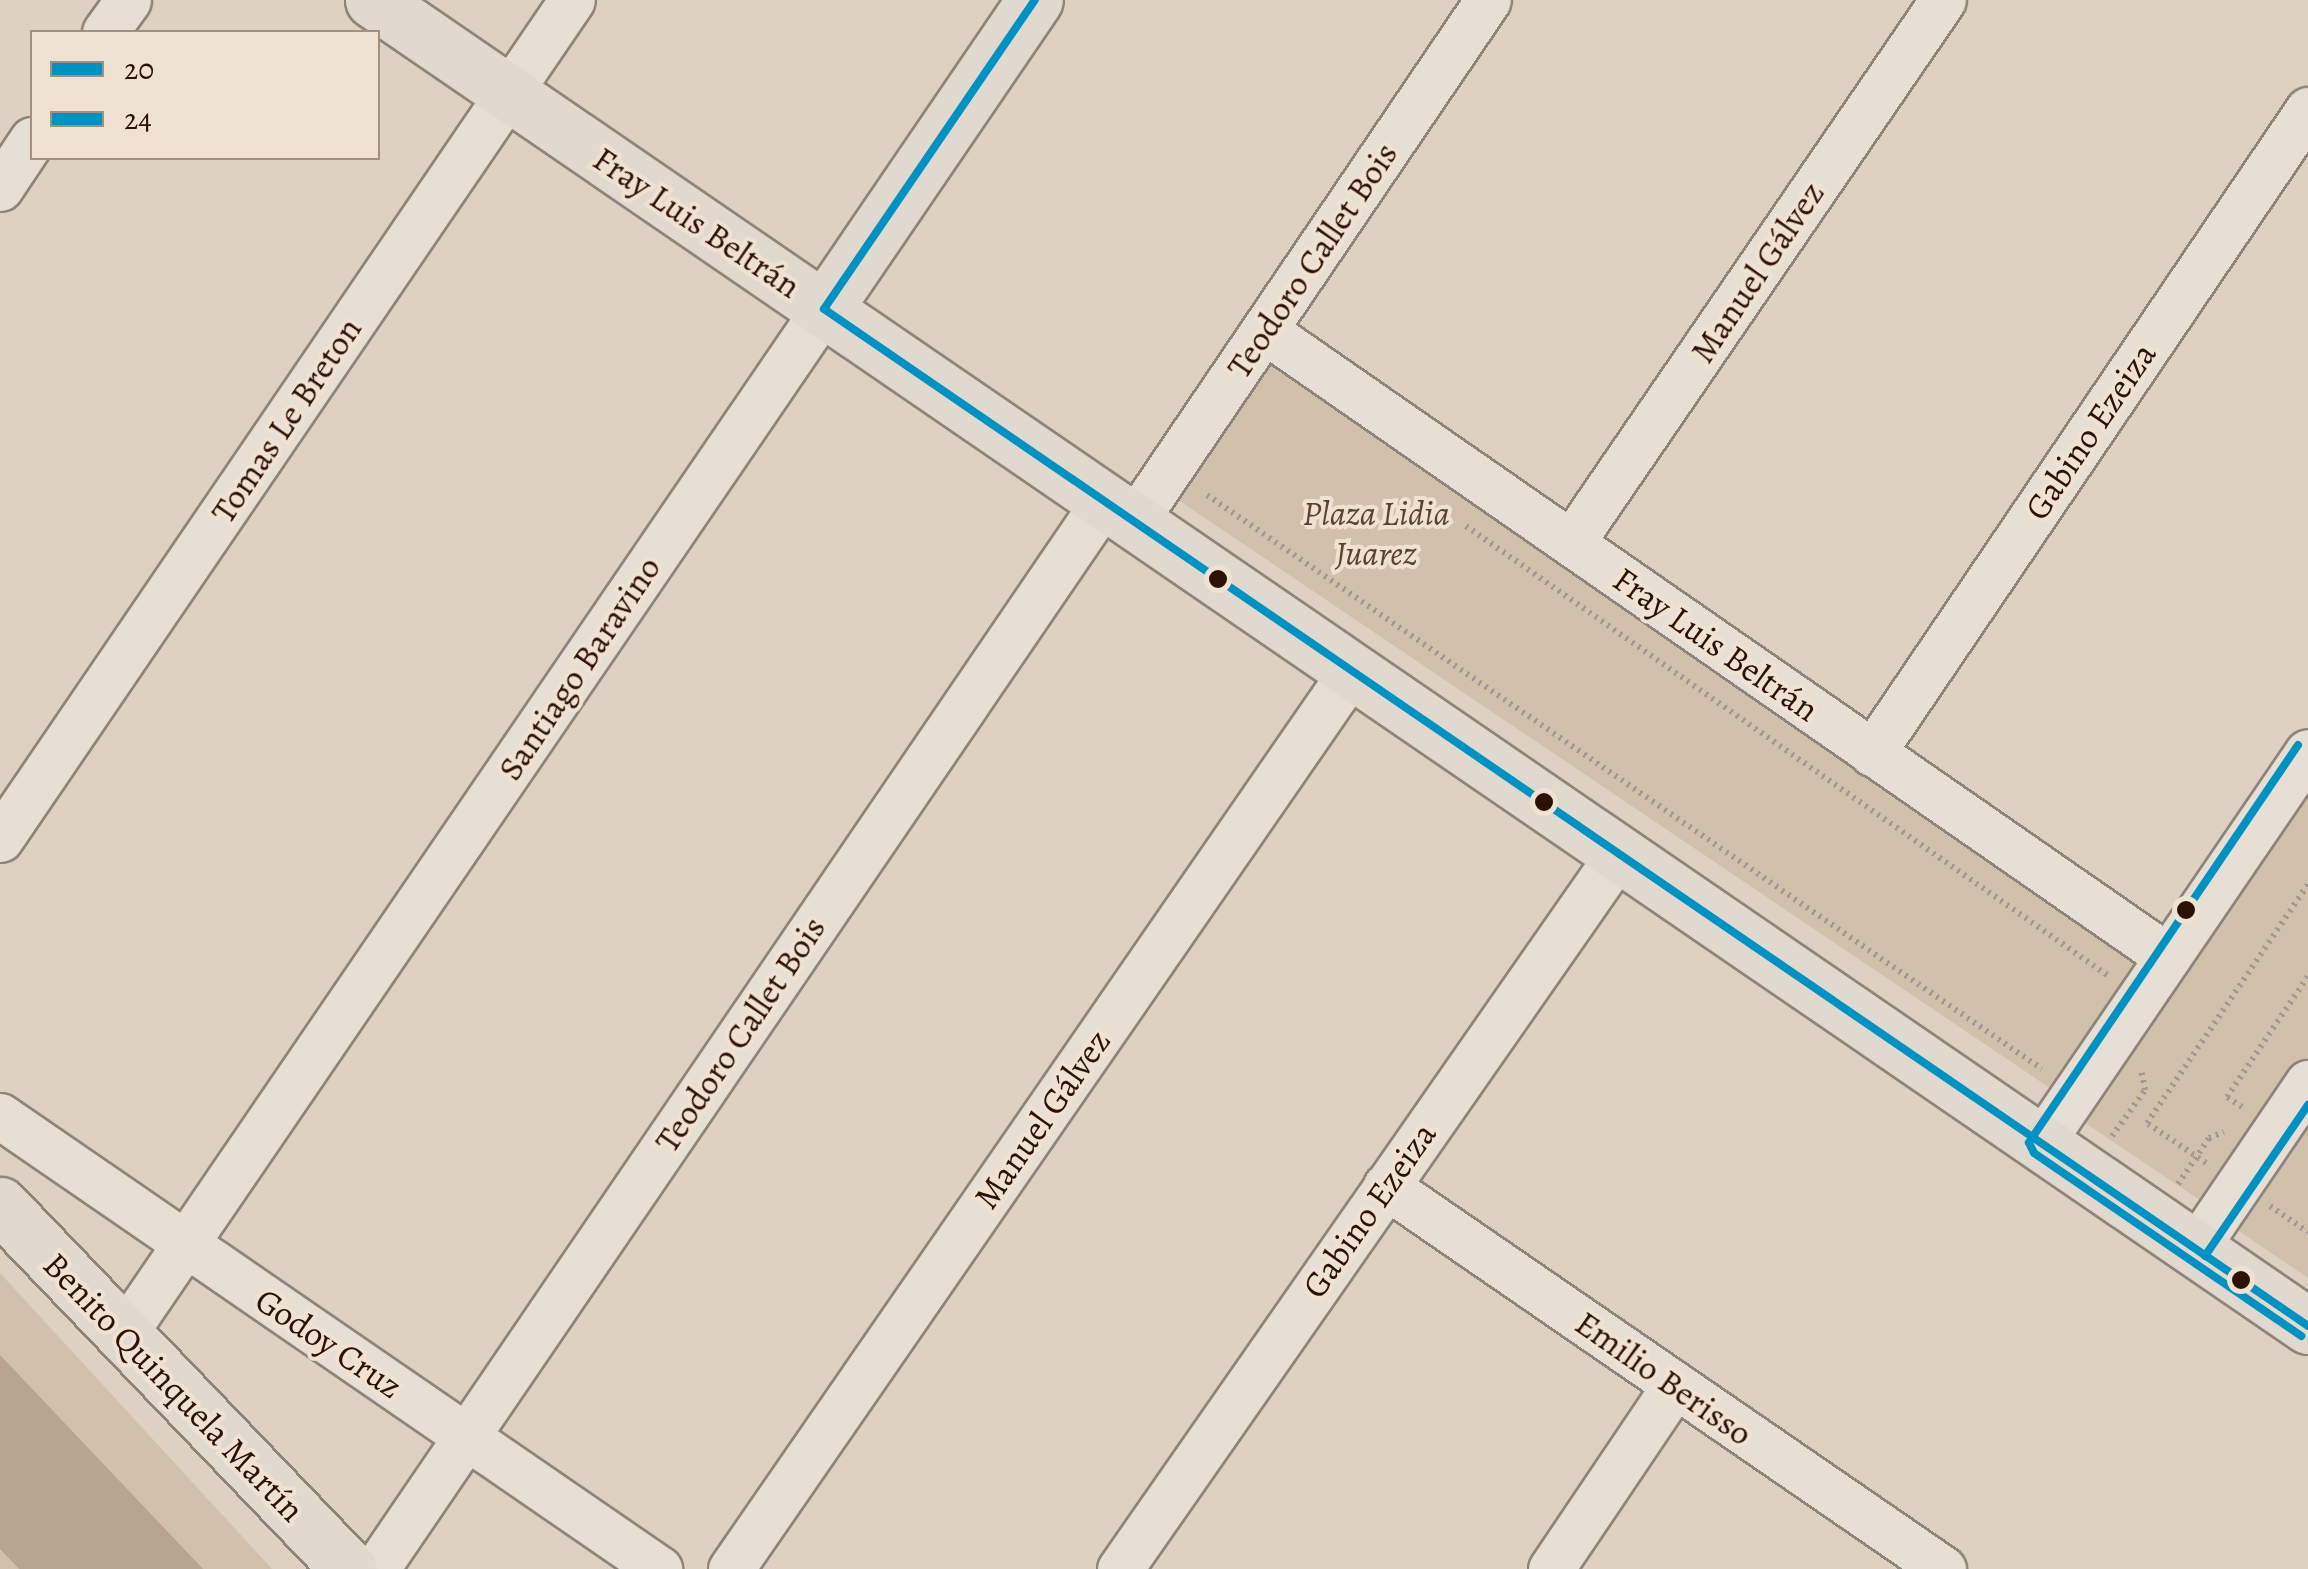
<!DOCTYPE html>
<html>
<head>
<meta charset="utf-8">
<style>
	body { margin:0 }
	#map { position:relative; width:2308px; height:1569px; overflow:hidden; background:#ddd1c1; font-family:Alegreya,serif }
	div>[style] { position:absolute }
	.green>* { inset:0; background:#d1c0aa; transform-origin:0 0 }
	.water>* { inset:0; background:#b8a48f }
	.path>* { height:6px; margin-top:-3px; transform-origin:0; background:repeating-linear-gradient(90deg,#a29a92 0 2.5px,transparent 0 7.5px) }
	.roads { filter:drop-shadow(2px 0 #8e847a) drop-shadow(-2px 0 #8e847a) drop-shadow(0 2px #8e847a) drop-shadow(0 -2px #8e847a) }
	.minor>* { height:45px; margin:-22.5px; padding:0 22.5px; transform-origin:22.5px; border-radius:22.5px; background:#e5dfd6 }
	.major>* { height:55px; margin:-27.5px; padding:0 27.5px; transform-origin:27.5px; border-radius:27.5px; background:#e0d9d0 }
	.bus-1>* { height:8px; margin:-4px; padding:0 4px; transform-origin:4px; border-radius:4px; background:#0292c1 }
	.bus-2>* { height:8px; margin:-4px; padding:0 4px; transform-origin:4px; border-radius:4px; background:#0292c1 }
	.dots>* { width:28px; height:28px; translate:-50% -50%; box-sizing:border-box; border:5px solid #f0e2d0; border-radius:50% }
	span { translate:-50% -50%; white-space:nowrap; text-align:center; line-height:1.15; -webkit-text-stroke:8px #f0e2d0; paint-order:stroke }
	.street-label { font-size:35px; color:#2c1205 }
	.park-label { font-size:35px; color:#5b4231; font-style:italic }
	.legend { position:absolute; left:30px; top:30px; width:350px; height:130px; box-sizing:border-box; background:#f0e2d0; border:2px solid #a28f7f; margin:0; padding:12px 18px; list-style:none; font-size:30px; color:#2c1205 }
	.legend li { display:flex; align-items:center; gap:20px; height:50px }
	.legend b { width:50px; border:2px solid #a28f7f }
</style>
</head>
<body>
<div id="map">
	<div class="green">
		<i style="left:1265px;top:356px;width:1067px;height:168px;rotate:34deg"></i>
		<i style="clip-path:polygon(2308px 780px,2308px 1057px,2207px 1205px,2075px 1116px)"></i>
		<i style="clip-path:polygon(2308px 1112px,2308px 1278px,2233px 1227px)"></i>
		<i style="clip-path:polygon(0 1273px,272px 1569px,0 1569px)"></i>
	</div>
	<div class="water">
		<i style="clip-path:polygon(0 1355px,203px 1569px,19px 1569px,0 1549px)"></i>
	</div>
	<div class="path">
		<i style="left:1207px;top:495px;width:1013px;rotate:34.51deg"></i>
		<i style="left:1466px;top:526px;width:783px;rotate:35.01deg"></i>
		<i style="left:2242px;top:1107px;width:18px;rotate:-146deg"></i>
		<i style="left:2227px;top:1097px;width:146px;rotate:-56.2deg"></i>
		<i style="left:2112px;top:1136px;width:57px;rotate:-54.3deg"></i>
		<i style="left:2145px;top:1090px;width:20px;rotate:-101deg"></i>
		<i style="left:2206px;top:1163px;width:71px;rotate:-145.9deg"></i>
		<i style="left:2147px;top:1123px;width:288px;rotate:-56deg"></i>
		<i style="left:2178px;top:1184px;width:55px;rotate:-56deg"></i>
		<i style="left:2209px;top:1138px;width:16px;rotate:-22deg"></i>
		<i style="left:2270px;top:1206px;width:46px;rotate:34.4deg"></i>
	</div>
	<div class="roads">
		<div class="minor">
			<i style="left:105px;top:32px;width:39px;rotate:-54deg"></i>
			<i style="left:0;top:188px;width:58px;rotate:-56.3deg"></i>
			<i style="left:1264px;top:330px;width:1100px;rotate:34.74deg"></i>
			<i style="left:1135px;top:520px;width:628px;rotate:-55.83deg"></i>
			<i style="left:1571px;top:543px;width:658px;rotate:-55.59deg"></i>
			<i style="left:1872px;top:753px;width:777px;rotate:-55.86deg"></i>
			<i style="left:0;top:839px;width:1015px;rotate:-55.72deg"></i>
			<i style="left:0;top:1116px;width:800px;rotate:34.5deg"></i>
			<i style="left:2041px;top:1143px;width:473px;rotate:-55.7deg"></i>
			<i style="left:1386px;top:1186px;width:676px;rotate:34.51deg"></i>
			<i style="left:2195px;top:1249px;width:201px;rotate:-55.8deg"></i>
			<i style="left:123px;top:1335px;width:1243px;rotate:-55.66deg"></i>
			<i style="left:376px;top:1569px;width:1294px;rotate:-55.71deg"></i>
			<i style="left:731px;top:1569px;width:1094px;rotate:-55.35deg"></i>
			<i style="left:1120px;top:1569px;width:874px;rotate:-55.11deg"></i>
			<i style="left:1551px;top:1569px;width:222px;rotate:-56deg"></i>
		</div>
		<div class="major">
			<i style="left:373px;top:0;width:2346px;rotate:34.42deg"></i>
			<i style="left:824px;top:309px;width:374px;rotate:-55.7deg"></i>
			<i style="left:0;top:1205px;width:504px;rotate:46.21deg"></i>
		</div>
	</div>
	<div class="bus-1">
		<i style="left:824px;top:309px;width:1799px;rotate:34.42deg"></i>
		<i style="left:824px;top:309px;width:374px;rotate:-55.7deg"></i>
	</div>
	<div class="bus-2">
		<i style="left:2298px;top:745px;width:480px;rotate:124.1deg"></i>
		<i style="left:2029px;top:1143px;width:11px;rotate:63deg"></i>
		<i style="left:2034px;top:1153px;width:324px;rotate:34.4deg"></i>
		<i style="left:2205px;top:1256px;width:183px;rotate:-55.7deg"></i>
	</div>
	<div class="dots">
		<i style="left:1218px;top:579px;background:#2c1205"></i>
		<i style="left:1544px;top:802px;background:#2c1205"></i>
		<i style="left:2186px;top:910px;background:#2c1205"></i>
		<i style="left:2241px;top:1280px;background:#2c1205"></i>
	</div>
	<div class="street-label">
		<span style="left:697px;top:222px;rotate:34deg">Fray Luis Beltrán</span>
		<span style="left:1312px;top:260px;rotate:-56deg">Teodoro Callet Bois</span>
		<span style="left:1757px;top:272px;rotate:-56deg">Manuel Gálvez</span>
		<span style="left:286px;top:420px;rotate:-56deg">Tomas Le Breton</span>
		<span style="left:2090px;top:431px;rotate:-56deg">Gabino Ezeiza</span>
		<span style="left:1716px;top:644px;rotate:35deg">Fray Luis Beltrán</span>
		<span style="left:579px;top:668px;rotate:-56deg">Santiago Baravino</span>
		<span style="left:740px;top:1034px;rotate:-56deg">Teodoro Callet Bois</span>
		<span style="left:1042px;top:1119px;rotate:-55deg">Manuel Gálvez</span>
		<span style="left:1369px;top:1210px;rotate:-55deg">Gabino Ezeiza</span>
		<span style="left:329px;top:1343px;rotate:34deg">Godoy Cruz</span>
		<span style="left:1664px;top:1378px;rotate:35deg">Emilio Berisso</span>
		<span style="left:174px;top:1387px;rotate:46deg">Benito Quinquela Martín</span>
	</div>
	<div class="park-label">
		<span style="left:1376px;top:533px">Plaza Lidia<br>Juarez</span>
	</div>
	<ul class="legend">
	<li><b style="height:12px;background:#0292c1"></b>20</li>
	<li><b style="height:12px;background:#0292c1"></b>24</li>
	</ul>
</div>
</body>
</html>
